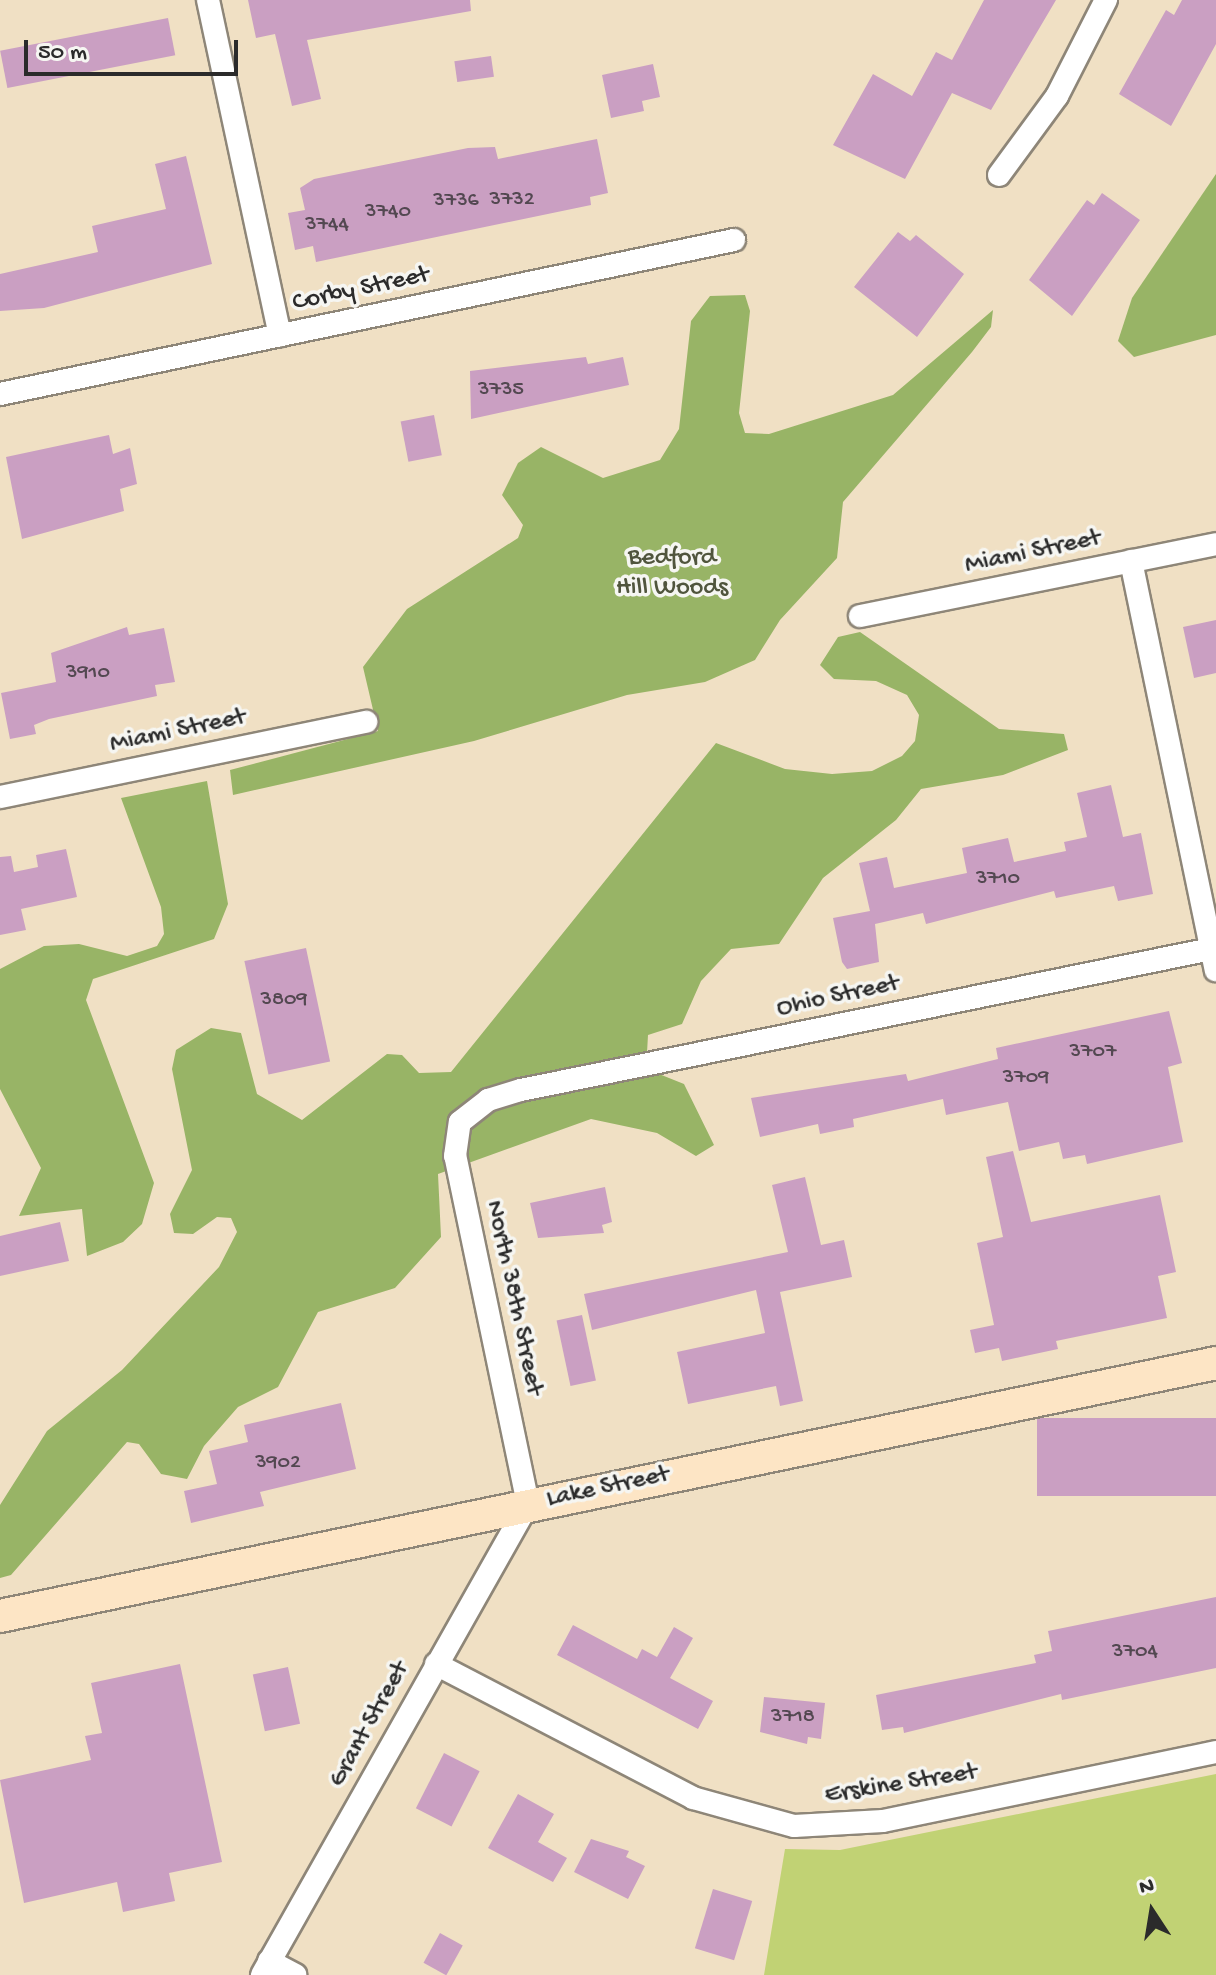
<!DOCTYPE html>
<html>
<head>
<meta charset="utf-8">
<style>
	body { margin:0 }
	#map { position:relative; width:1216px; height:1975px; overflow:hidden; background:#f0e0c4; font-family:"Gochi Hand",sans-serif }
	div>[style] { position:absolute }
	.green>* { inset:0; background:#c1d274 }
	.forest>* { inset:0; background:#98b466 }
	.building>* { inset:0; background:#ca9fc2; transform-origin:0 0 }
	.roads { filter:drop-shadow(2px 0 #8e8678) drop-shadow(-2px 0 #8e8678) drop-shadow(0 2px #8e8678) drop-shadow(0 -2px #8e8678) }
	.minor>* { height:22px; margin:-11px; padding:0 11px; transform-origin:11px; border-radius:11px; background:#fff }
	.secondary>* { height:32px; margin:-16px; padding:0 16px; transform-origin:16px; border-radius:16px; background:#fde5c5 }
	span { translate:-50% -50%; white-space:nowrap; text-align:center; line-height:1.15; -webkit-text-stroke:7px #f6f6f2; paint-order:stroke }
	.number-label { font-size:22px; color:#534851 }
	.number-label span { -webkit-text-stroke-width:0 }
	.street-label { font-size:26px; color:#2b2b2b }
	.park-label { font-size:26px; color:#50553d }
	.north { position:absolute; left:1112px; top:1871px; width:80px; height:80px; -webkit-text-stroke:6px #f6f6f2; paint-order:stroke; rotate:348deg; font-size:22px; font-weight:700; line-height:32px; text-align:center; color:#2b2b2b }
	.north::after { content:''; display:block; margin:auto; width:28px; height:36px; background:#2b2b2b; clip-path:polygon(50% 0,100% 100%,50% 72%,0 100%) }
	.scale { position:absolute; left:24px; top:40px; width:214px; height:36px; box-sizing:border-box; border:4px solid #2b2b2b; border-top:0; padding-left:10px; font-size:24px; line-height:28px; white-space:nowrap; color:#2b2b2b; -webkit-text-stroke:6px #f6f6f2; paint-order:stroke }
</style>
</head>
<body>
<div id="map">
	<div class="green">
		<i style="clip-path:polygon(1216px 1774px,1216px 1975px,764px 1975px,785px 1849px,840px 1850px)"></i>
	</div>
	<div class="forest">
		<i style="clip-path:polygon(1216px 174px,1216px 335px,1134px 357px,1118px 341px,1132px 298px)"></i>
		<i style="clip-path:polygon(745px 295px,750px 311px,739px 413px,745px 433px,769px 434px,893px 395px,993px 310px,991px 327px,972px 352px,843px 502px,837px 558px,780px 620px,755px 660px,705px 682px,627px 695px,474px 741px,233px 795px,230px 770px,378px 731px,363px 667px,407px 609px,518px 538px,523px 525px,502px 495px,518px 463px,541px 447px,603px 478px,660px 460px,679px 429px,691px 321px,710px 296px)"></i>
		<i style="clip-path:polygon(860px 632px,999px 729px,1064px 734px,1068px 750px,1003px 775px,921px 789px,896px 820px,823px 878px,779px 944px,731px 949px,701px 981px,682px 1024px,648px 1035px,647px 1053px,659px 1074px,684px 1084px,714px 1145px,696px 1156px,657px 1133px,591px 1119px,438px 1174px,441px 1237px,395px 1288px,318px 1312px,278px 1387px,238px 1407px,204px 1446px,187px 1479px,161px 1474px,139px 1444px,127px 1442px,11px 1575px,0 1578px,0 1505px,47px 1431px,122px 1370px,219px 1267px,237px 1232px,231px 1218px,217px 1217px,193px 1234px,174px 1233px,170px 1214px,192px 1170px,172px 1069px,176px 1050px,211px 1028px,241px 1033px,257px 1094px,302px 1120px,387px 1054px,402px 1055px,419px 1073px,451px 1072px,716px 743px,785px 769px,832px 774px,872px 771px,902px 756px,915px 741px,919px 715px,907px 695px,876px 681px,834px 679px,820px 665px,838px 637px)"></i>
		<i style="clip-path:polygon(207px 781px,228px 904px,214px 939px,93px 979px,86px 1000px,154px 1183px,142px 1224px,123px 1242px,87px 1256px,82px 1209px,19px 1216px,41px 1168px,0 1089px,0 969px,44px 946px,79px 944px,127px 956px,157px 946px,164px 934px,161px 907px,121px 798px)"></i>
	</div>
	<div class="building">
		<i style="clip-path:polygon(248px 0,470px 0,471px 11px,307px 40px,321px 99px,292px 106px,275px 34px,256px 38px)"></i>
		<i style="clip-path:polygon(984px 0,1056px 0,991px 110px,952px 93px,905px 179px,833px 145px,873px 74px,912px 96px,936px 52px,952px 60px)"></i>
		<i style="clip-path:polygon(1182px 0,1216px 0,1216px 44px,1171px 126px,1119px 94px,1166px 10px,1174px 15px)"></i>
		<i style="left:168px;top:18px;width:38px;height:171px;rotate:79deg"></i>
		<i style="left:491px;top:56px;width:21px;height:37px;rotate:82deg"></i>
		<i style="clip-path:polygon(653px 64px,660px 97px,642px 101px,644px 111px,611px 118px,602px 75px)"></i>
		<i style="clip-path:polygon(597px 139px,608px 193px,590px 197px,591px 205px,316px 262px,313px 246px,295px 250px,288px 213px,305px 210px,300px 188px,314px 179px,468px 148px,495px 147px,498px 159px)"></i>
		<i style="clip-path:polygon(186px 156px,212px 264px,44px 308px,0 311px,0 274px,98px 252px,92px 226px,166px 209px,155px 164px)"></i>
		<i style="clip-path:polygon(1102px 193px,1140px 220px,1072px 316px,1029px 280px,1087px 200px,1094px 205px)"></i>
		<i style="clip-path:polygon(898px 232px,910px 241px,916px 235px,964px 274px,917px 337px,854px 287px)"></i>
		<i style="clip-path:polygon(586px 357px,588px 364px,623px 357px,629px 385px,471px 419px,470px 371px)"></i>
		<i style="left:434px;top:415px;width:41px;height:34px;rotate:79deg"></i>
		<i style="clip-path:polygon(109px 435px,113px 454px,130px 448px,137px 484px,120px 489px,124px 511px,22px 539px,6px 457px)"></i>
		<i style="clip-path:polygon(1216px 620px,1216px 673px,1194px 678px,1183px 627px)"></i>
		<i style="clip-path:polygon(127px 627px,129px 635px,164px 628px,175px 682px,155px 685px,157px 696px,49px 719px,34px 725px,36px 734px,10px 739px,1px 693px,56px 682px,51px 653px)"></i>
		<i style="clip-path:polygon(1111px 785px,1123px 837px,1141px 833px,1153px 894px,1118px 901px,1114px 886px,1056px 898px,1054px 891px,926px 924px,923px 913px,875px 924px,879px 962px,847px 969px,842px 962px,833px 918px,870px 911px,859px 863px,887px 857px,894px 888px,967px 873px,962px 848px,1008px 838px,1014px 862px,1066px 851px,1064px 842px,1087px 837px,1077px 793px)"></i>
		<i style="clip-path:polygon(66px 849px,77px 897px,21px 909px,26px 930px,0 935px,0 857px,11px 856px,14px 872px,38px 867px,36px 855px)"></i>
		<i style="left:306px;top:948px;width:116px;height:63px;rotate:78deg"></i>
		<i style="clip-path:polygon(1169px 1011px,1182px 1063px,1168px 1067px,1183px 1142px,1087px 1164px,1085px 1155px,1063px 1159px,1059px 1142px,1019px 1151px,1008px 1102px,946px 1115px,943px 1099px,853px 1119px,854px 1127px,820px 1134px,818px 1124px,760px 1137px,751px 1098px,906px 1074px,908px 1081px,998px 1059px,996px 1048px)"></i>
		<i style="clip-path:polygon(1013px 1151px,1031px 1222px,1160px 1195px,1176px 1272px,1158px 1276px,1167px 1318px,1056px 1341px,1058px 1349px,1002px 1361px,999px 1348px,975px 1353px,970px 1330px,994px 1325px,977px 1243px,1003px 1237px,986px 1157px)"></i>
		<i style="clip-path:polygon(805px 1177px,821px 1245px,844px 1240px,852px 1277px,780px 1292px,803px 1401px,780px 1406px,776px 1386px,688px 1404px,677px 1352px,765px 1333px,756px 1290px,592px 1330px,584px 1294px,788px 1252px,772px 1185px)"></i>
		<i style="clip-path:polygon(605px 1187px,612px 1222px,602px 1225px,604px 1233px,538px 1238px,530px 1203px)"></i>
		<i style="clip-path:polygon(60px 1222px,69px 1261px,0 1276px,0 1236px)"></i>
		<i style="left:582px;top:1315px;width:67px;height:26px;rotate:78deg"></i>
		<i style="clip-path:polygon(341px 1403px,356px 1469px,260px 1492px,264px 1506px,191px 1523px,184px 1491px,217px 1484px,209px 1451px,248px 1442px,244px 1425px)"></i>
		<i style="left:1216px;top:1418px;width:78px;height:179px;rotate:90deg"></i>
		<i style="clip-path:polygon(1216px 1597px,1216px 1668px,1062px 1700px,1061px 1694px,904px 1733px,903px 1727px,882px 1730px,876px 1695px,1036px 1663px,1034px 1655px,1052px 1651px,1048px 1631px)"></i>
		<i style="clip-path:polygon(573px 1625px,637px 1659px,642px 1649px,657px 1657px,674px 1627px,693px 1638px,670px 1678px,713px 1701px,698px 1729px,557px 1655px)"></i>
		<i style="clip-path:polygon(180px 1664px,222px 1862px,169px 1873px,175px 1901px,123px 1912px,117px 1882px,24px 1903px,0 1780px,91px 1760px,85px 1736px,102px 1733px,91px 1683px)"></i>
		<i style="left:288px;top:1667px;width:58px;height:36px;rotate:78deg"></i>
		<i style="clip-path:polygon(764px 1697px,825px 1703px,821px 1739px,808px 1737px,807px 1744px,760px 1732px)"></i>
		<i style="left:444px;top:1753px;width:40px;height:62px;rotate:27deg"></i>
		<i style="clip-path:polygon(518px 1794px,554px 1814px,538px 1842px,567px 1858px,553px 1882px,488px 1848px)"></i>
		<i style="clip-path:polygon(591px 1839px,629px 1851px,626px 1857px,645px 1866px,628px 1899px,574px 1872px)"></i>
		<i style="left:713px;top:1889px;width:41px;height:62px;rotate:17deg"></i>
		<i style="left:440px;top:1933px;width:26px;height:34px;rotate:29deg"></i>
	</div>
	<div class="roads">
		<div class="minor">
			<i style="left:208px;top:0;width:343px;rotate:77.9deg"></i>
			<i style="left:999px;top:175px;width:98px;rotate:-53.7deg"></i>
			<i style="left:1057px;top:96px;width:108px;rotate:-63deg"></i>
			<i style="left:0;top:394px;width:750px;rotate:-11.85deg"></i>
			<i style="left:1131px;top:561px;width:418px;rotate:78.3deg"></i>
			<i style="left:860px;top:616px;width:363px;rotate:-11.4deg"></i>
			<i style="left:0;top:797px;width:374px;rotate:-11.6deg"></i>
			<i style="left:436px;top:1664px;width:290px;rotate:27.5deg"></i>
			<i style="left:693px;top:1798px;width:105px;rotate:15.5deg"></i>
			<i style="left:794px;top:1826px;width:89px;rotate:-3.2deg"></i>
			<i style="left:883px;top:1821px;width:340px;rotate:-11.7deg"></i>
			<i style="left:269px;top:1961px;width:30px;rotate:28deg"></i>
			<i style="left:262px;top:1975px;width:541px;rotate:-60.54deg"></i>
			<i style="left:528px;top:1504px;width:356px;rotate:-101.8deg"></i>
			<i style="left:455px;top:1156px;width:34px;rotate:-82deg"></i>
			<i style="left:460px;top:1122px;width:36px;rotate:-38deg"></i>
			<i style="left:488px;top:1100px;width:34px;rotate:-17deg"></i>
			<i style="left:521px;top:1090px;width:709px;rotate:-11.55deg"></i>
		</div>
		<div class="secondary">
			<i style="left:0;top:1616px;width:1242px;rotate:-11.75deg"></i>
		</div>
	</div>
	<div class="number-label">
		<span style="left:512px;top:201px">3732</span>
		<span style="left:456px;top:202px">3736</span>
		<span style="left:388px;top:213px">3740</span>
		<span style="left:327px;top:226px">3744</span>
		<span style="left:501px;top:391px">3735</span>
		<span style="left:88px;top:674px">3910</span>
		<span style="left:998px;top:880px">3710</span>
		<span style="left:284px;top:1001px">3809</span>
		<span style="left:1093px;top:1053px">3707</span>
		<span style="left:1026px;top:1079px">3709</span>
		<span style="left:278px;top:1464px">3902</span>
		<span style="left:1135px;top:1653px">3704</span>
		<span style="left:793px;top:1718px">3718</span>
	</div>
	<div class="street-label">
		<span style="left:361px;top:290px;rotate:-12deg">Corby Street</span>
		<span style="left:1033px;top:553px;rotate:-12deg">Miami Street</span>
		<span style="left:178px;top:732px;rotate:-12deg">Miami Street</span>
		<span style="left:838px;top:997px;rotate:-12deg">Ohio Street</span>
		<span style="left:513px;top:1298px;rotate:78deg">North 38th Street</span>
		<span style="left:608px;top:1488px;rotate:-12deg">Lake Street</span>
		<span style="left:370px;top:1725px;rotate:-61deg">Grant Street</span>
		<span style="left:901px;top:1785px;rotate:-9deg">Erskine Street</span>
	</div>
	<div class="park-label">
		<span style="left:672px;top:574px">Bedford<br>Hill Woods</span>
	</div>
	<div class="north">N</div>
	<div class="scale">50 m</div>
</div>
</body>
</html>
